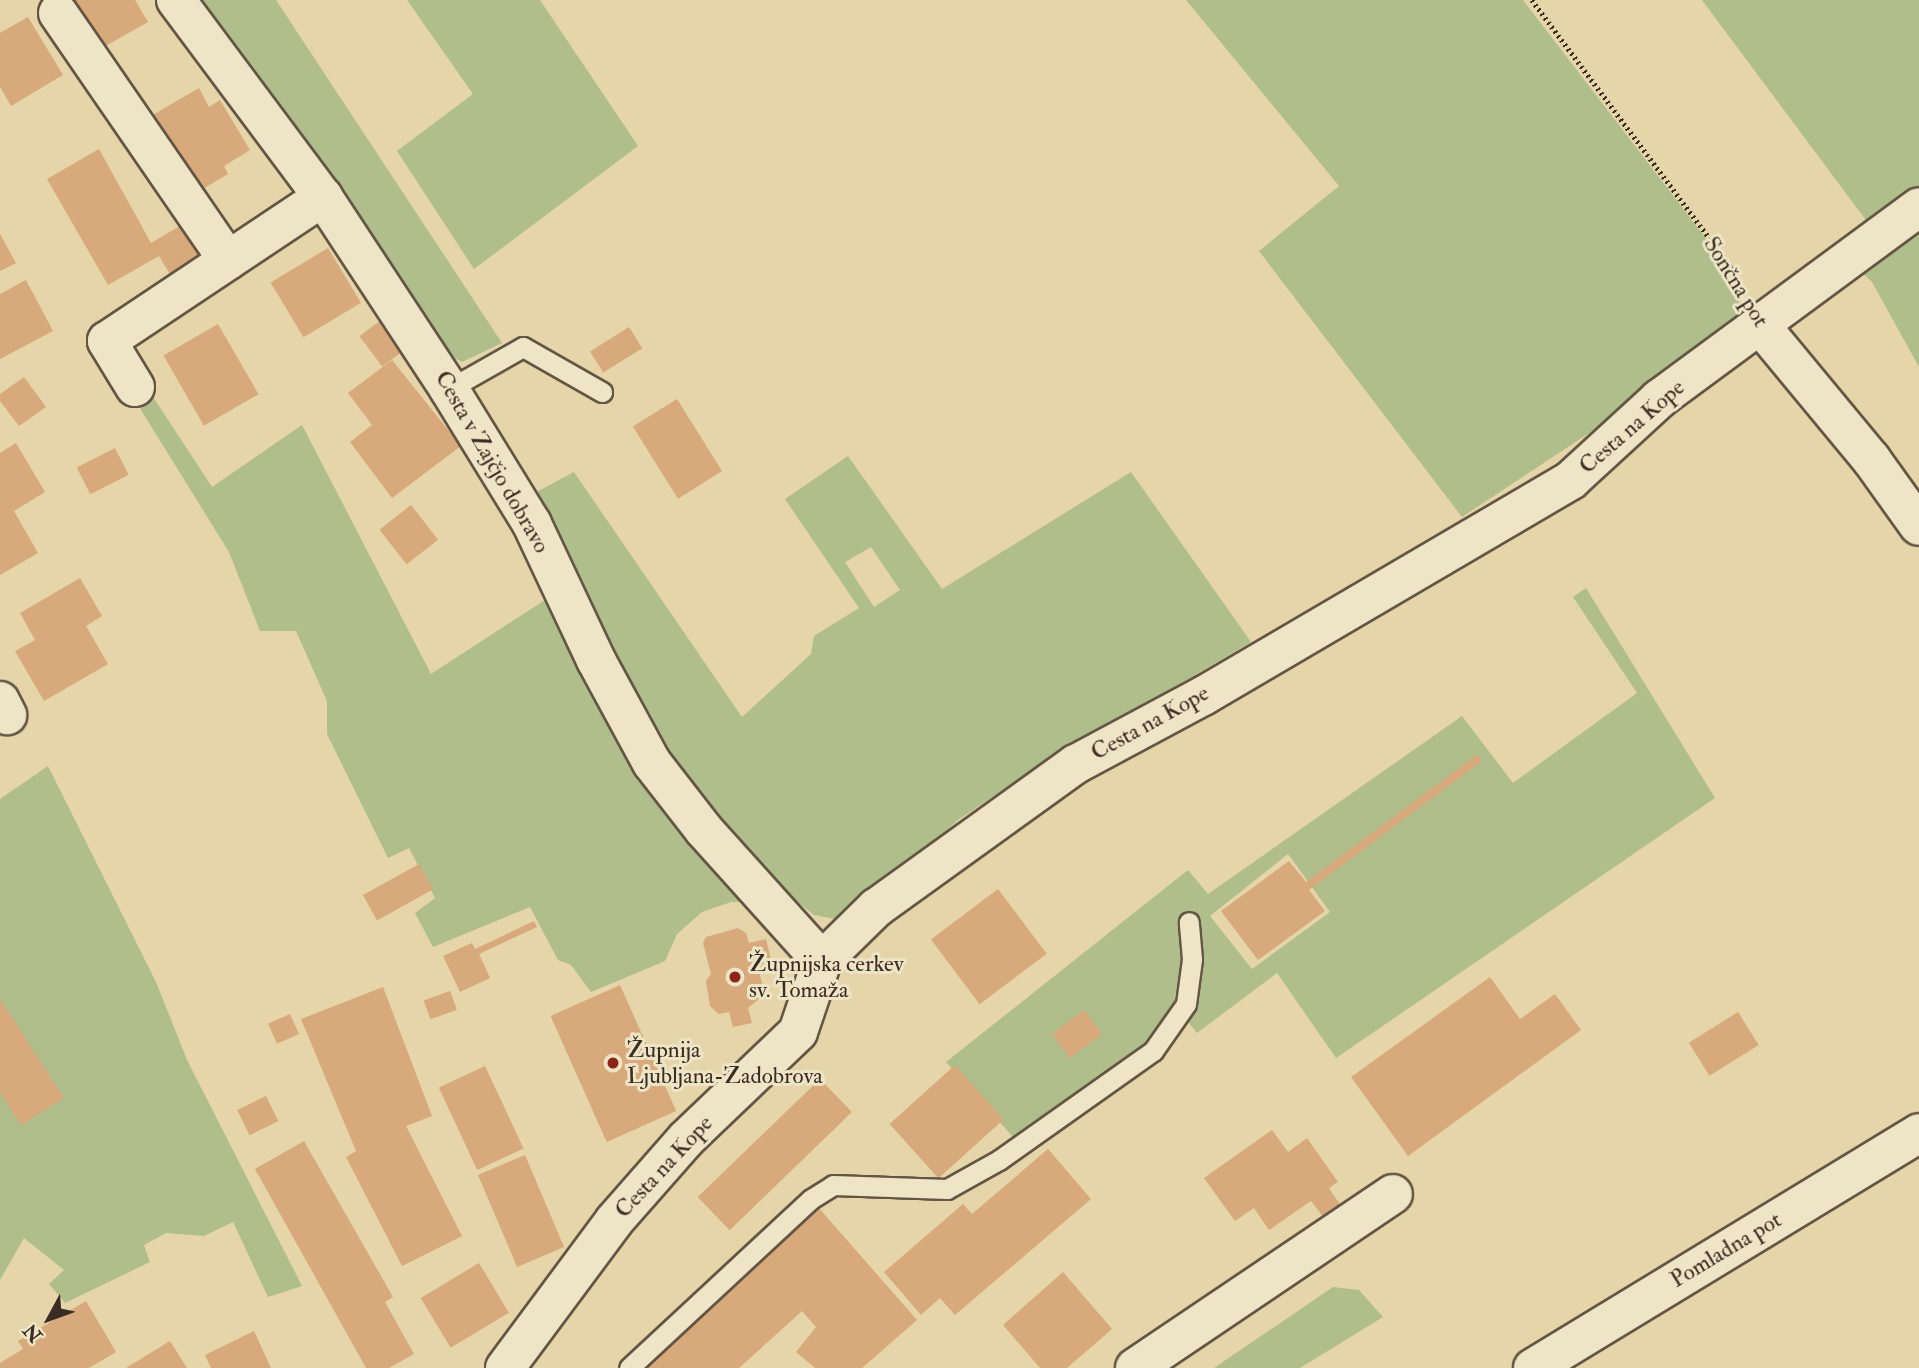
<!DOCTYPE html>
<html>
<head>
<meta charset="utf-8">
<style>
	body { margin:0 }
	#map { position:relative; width:1919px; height:1368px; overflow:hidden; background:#e5d5a8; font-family:"IM FELL Double Pica",serif }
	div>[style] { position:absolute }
	.green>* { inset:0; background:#afbe8b }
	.building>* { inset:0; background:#d7a97b; transform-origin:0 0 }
	.path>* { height:4.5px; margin-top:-2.25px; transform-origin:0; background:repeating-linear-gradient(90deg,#392c22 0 2px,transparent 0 5.5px) }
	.roads { filter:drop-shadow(2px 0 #645644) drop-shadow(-2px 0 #645644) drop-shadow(0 2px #645644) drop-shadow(0 -2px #645644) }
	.lane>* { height:19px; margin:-9.5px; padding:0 9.5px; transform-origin:9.5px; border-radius:9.5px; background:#eee4c6 }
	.street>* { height:38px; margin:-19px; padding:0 19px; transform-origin:19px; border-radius:19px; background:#eee4c6 }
	.dots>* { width:19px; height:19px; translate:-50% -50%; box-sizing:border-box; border:4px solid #eee4c6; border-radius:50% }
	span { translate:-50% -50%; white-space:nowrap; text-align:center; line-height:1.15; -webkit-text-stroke:6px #eee4c6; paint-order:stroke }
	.street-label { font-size:23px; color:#392c22 }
	.poi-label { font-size:23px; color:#392c22 }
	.left { translate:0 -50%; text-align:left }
	.north { position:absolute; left:14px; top:1284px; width:70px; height:70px; -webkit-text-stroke:5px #eee4c6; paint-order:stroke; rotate:229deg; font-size:19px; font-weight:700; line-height:28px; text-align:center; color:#392c22 }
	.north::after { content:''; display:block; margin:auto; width:24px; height:32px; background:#392c22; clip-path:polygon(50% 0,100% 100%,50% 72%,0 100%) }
</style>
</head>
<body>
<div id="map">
	<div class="green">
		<i style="clip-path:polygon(189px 0,276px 0,502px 343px,462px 362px,447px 354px)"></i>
		<i style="clip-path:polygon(407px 0,540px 0,638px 146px,474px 269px,397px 151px,473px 94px)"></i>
		<i style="clip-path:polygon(1186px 0,1523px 0,1711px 245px,1740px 292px,1745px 311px,1737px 324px,1609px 420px,1462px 517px,1259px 251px,1339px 186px)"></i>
		<i style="clip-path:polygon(1702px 0,1919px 0,1919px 193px,1871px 227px)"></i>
		<i style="clip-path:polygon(1919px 217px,1919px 367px,1872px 282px,1854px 265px)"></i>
		<i style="clip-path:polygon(140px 377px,212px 487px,302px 425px,431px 674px,554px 594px,762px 902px,731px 902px,702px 912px,677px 934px,665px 961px,591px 992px,571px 965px,558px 960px,530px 907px,433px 947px,415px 913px,435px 898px,409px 848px,388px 858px,327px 734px,327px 701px,296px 631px,260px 631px,229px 552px,141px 410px)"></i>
		<i style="clip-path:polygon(evenodd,848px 456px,942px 589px,1131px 472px,1251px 642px,1022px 777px,958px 820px,868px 902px,840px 920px,814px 915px,780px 888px,685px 779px,648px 721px,527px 497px,574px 472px,742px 717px,811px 654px,814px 636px,859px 608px,785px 499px,848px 456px,871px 547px,900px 590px,874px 607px,845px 562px,871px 547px)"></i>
		<i style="clip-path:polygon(evenodd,1586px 588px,1715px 798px,1336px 1058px,1277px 973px,1197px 1033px,1177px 1008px,1168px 1012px,1165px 1025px,1128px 1057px,1013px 1137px,946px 1062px,1188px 870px,1208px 894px,1462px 716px,1513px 783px,1637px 693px,1573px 597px,1586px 588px,1288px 854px,1330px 912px,1252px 969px,1210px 916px,1288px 854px)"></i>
		<i style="clip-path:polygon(48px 766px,156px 982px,187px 1060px,302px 1286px,268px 1297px,233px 1222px,204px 1236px,166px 1233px,144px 1245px,150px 1262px,65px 1303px,49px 1284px,64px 1270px,24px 1238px,0 1280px,0 799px)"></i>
		<i style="clip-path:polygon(1333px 1287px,1359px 1290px,1383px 1317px,1300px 1368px,1214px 1368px)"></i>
	</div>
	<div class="building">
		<i style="clip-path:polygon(63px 0,135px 0,148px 22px,93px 53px)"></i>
		<i style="clip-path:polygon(28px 17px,63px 75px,11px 106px,0 87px,0 33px)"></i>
		<i style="clip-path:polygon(199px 88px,209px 107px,220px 100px,250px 150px,224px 166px,228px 174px,189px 197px,144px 120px)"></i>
		<i style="clip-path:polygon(99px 149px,151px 243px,185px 223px,205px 257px,171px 276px,159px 256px,108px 285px,47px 179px)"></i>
		<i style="clip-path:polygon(0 234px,16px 263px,0 271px)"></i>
		<i style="left:328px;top:248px;width:64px;height:67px;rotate:59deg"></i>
		<i style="clip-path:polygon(26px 280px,53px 331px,0 359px,0 294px)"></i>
		<i style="left:385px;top:317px;width:38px;height:32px;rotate:53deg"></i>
		<i style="left:218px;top:324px;width:81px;height:63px;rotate:60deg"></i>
		<i style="left:629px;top:327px;width:25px;height:46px;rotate:58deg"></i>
		<i style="clip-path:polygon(392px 360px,461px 446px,392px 498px,350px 442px,372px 425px,348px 393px)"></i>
		<i style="clip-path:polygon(24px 377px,46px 407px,19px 426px,0 401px,0 394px)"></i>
		<i style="left:677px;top:399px;width:85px;height:52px;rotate:58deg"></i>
		<i style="clip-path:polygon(16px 443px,45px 492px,14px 511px,38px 553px,0 575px,0 453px)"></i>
		<i style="left:115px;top:448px;width:30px;height:43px;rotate:63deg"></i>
		<i style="left:411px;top:505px;width:44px;height:40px;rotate:52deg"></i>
		<i style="clip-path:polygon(80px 578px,102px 616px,86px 626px,108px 664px,44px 701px,15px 651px,35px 640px,20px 613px)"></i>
		<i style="clip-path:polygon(1478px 754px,1482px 761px,1309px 890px,1325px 911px,1258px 960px,1221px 911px,1289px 861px,1306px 882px)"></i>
		<i style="left:419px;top:864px;width:29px;height:64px;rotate:61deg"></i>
		<i style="left:998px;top:889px;width:81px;height:84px;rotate:53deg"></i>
		<i style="clip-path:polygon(534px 921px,537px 927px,479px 954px,490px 978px,460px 992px,443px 956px,472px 943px,475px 949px)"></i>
		<i style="clip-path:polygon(738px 928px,746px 933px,749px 943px,766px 939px,772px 964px,758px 968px,765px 994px,748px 1008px,752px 1023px,733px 1027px,729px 1012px,719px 1014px,710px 1006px,706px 981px,711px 974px,703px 943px,706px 937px)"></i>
		<i style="clip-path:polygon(1490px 977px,1520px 1019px,1555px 994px,1581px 1030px,1408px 1156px,1351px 1077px)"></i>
		<i style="left:620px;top:985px;width:138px;height:76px;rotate:66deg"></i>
		<i style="clip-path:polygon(383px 987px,432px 1116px,406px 1126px,462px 1236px,402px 1266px,346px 1157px,356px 1151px,301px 1019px)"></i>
		<i style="left:450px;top:991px;width:20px;height:28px;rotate:70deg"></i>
		<i style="clip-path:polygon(0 999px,64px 1098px,21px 1125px,0 1092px)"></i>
		<i style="left:1084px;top:1010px;width:30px;height:40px;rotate:53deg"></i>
		<i style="left:1738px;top:1012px;width:39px;height:58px;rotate:58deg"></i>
		<i style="left:290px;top:1014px;width:22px;height:24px;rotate:66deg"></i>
		<i style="left:955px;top:1065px;width:73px;height:88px;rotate:48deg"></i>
		<i style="left:485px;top:1066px;width:91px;height:51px;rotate:65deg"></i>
		<i style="left:820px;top:1079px;width:46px;height:170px;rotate:46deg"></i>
		<i style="left:266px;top:1096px;width:28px;height:32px;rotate:64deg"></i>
		<i style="clip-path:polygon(1272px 1130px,1288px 1152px,1307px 1138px,1338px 1182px,1329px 1188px,1341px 1206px,1324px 1218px,1311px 1201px,1269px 1230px,1254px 1208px,1235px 1221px,1204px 1178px)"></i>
		<i style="clip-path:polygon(304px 1141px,393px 1297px,385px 1302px,414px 1354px,389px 1368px,366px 1368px,255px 1169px)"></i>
		<i style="clip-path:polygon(1048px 1149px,1091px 1199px,955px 1315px,940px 1298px,921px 1315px,884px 1272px,963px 1204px,972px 1214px)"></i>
		<i style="left:525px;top:1155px;width:100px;height:51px;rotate:67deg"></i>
		<i style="clip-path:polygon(818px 1207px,917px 1320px,862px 1368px,815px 1368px,796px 1352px,816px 1327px,802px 1311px,739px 1368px,640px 1368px)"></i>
		<i style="left:479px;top:1263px;width:58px;height:68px;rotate:59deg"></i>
		<i style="clip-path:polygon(1063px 1272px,1112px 1329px,1067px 1368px,1040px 1368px,1003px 1325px)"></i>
		<i style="clip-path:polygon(86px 1301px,116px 1352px,89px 1368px,0 1368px,0 1363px,23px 1349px,18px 1341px)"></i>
		<i style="clip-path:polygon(254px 1331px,271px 1368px,211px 1368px,205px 1355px)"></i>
		<i style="clip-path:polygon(170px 1341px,187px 1368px,126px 1368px)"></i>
	</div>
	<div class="path">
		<i style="left:1532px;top:0;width:333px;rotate:53.3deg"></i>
		<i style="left:1731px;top:267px;width:26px;rotate:62deg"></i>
	</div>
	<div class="roads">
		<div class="lane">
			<i style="left:449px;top:389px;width:85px;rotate:-29.6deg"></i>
			<i style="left:523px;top:347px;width:91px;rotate:29.7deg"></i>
			<i style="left:629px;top:1368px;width:248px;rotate:-42.9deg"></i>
			<i style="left:811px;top:1199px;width:26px;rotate:-32deg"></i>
			<i style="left:833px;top:1185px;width:114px;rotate:2deg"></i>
			<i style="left:947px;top:1189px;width:60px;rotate:-29.1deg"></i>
			<i style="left:999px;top:1160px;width:189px;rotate:-35.3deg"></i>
			<i style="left:1153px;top:1051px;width:57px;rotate:-54.9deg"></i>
			<i style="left:1186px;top:1004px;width:45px;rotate:-82.4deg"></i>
			<i style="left:1192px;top:959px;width:37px;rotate:-95deg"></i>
		</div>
		<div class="street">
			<i style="left:176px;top:0;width:246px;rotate:53.3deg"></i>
			<i style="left:323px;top:197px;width:230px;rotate:56.7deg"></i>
			<i style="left:449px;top:389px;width:158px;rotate:58.4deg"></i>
			<i style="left:532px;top:524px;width:150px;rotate:64.8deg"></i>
			<i style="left:596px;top:660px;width:117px;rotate:61.5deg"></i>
			<i style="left:652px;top:763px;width:85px;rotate:52.2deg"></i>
			<i style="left:704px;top:830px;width:176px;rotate:48deg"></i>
			<i style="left:58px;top:13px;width:300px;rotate:55.5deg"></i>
			<i style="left:1760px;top:325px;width:174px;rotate:50.4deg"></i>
			<i style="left:1871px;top:459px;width:82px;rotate:54.4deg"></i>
			<i style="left:135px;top:387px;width:54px;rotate:-121.3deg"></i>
			<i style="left:107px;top:341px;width:260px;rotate:-33.7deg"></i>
			<i style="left:0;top:701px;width:16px;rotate:63deg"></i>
			<i style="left:505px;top:1368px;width:183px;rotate:-53.4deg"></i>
			<i style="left:614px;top:1221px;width:109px;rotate:-48.7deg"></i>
			<i style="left:686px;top:1139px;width:155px;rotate:-43.7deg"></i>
			<i style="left:798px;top:1032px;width:75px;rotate:-71.3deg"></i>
			<i style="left:822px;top:961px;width:76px;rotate:-44.5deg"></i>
			<i style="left:876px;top:908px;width:246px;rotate:-35.8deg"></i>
			<i style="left:1076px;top:764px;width:144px;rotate:-28.2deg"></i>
			<i style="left:1203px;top:696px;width:427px;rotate:-30.4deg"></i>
			<i style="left:1571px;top:480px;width:120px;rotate:-42.6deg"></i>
			<i style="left:1659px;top:399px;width:323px;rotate:-36.4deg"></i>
			<i style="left:1135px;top:1368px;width:311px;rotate:-34deg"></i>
			<i style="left:1533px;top:1368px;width:452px;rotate:-31.3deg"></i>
		</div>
	</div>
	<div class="dots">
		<i style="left:735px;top:977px;background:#8f2418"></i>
		<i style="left:613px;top:1063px;background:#8f2418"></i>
	</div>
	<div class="street-label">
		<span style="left:1736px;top:282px;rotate:58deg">Sončna pot</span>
		<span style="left:1632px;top:427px;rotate:-41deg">Cesta na Kope</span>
		<span style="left:492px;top:462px;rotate:60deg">Cesta v Zajčjo dobravo</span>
		<span style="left:1150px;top:723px;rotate:-29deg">Cesta na Kope</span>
		<span style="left:664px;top:1167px;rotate:-47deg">Cesta na Kope</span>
		<span style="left:1726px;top:1250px;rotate:-31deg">Pomladna pot</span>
	</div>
	<div class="poi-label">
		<span class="left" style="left:749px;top:977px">Župnijska cerkev<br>sv. Tomaža</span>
		<span class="left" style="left:627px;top:1063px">Župnija<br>Ljubljana-Zadobrova</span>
	</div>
	<div class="north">N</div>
</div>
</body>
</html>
